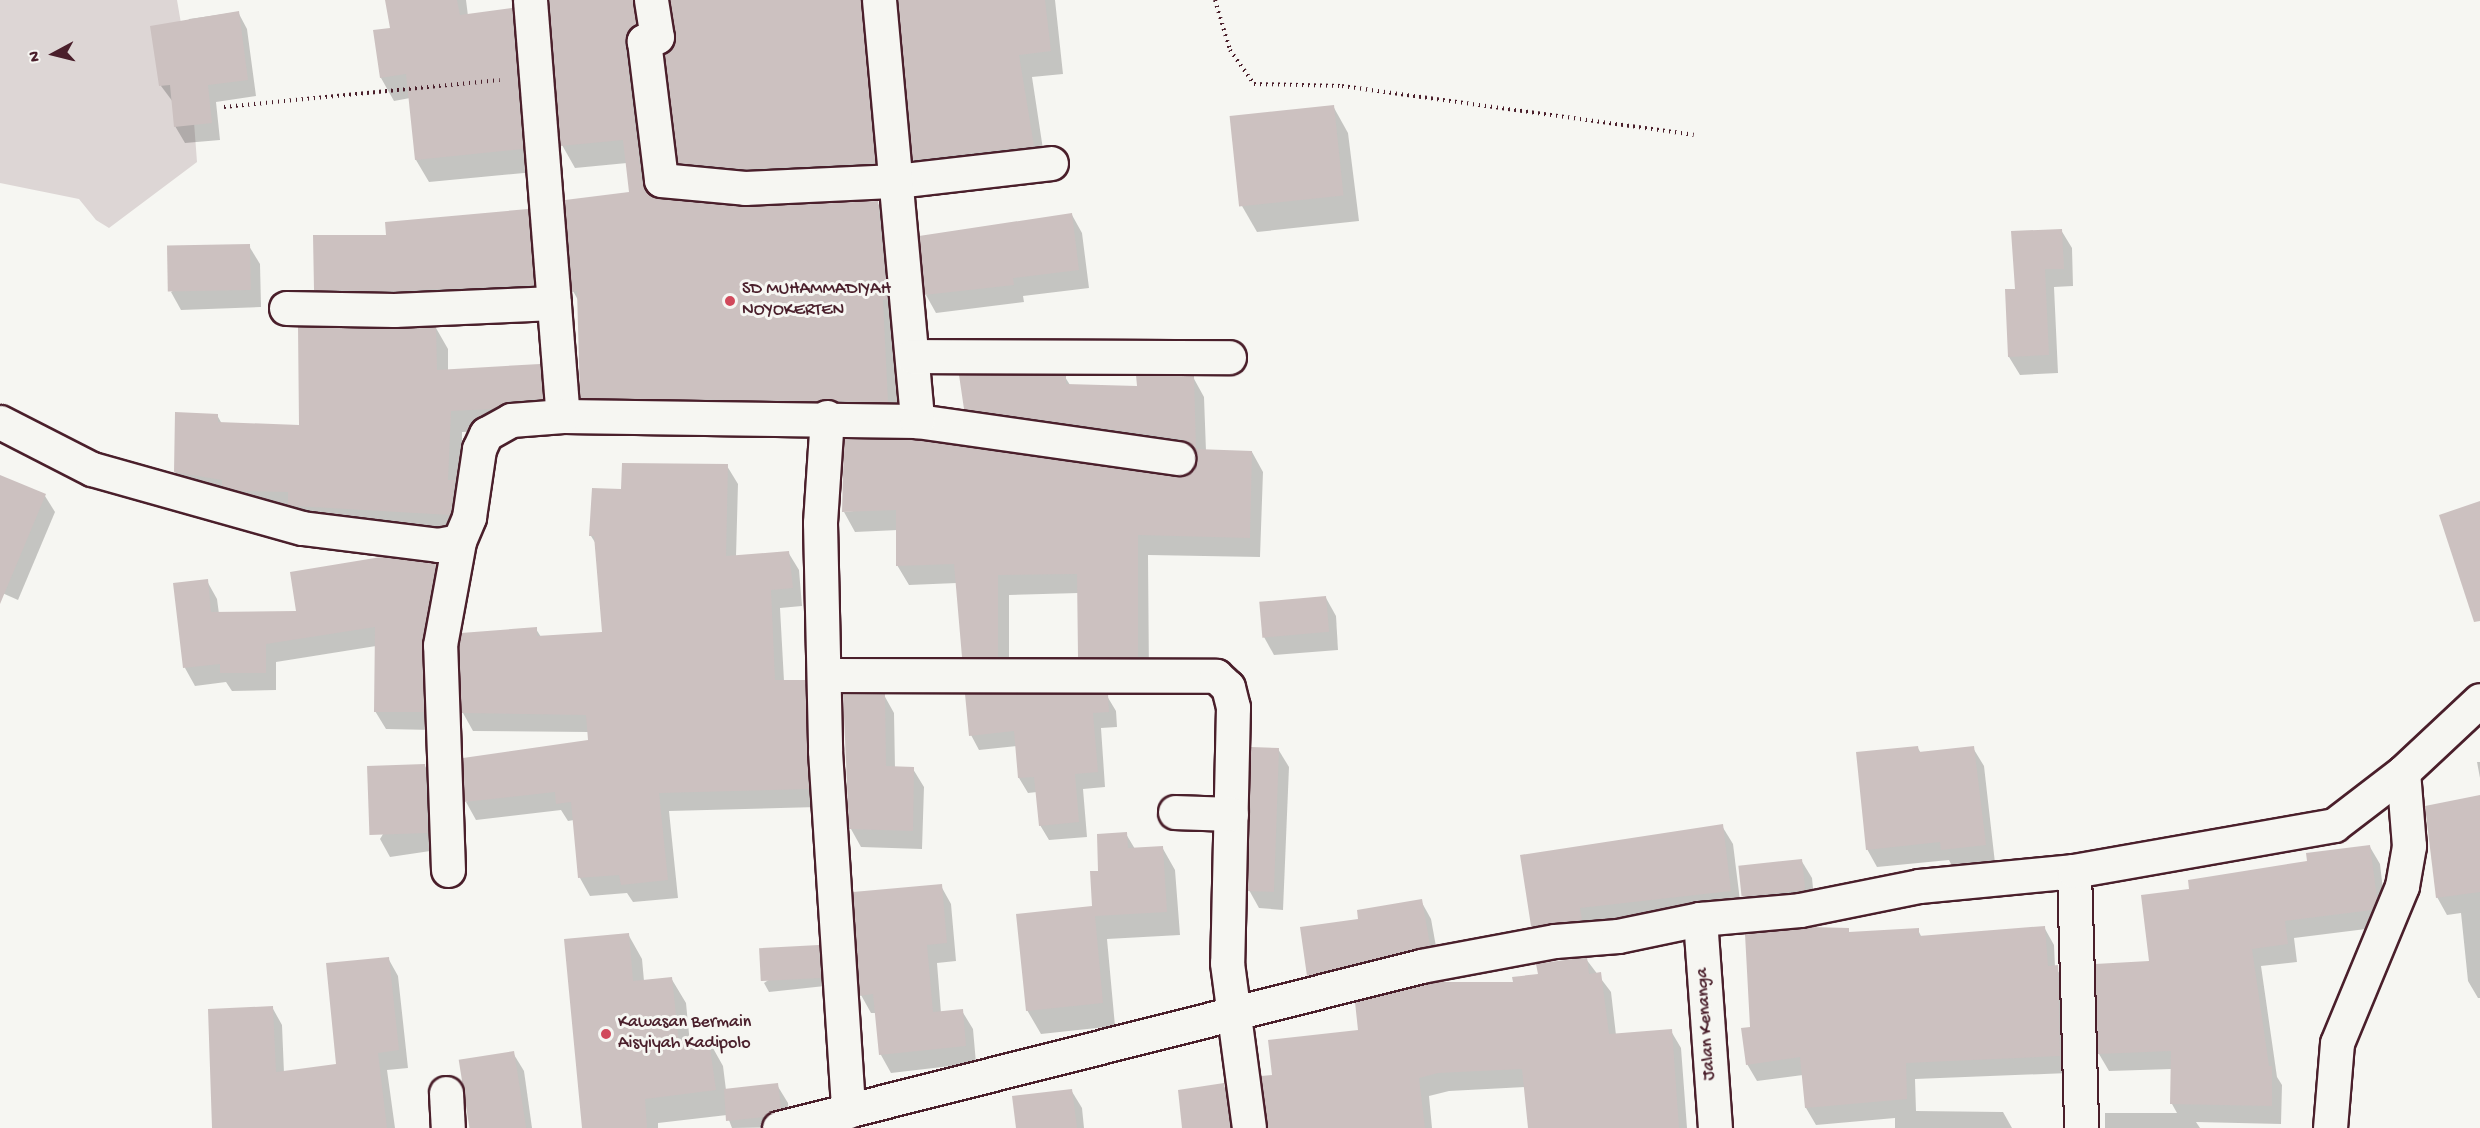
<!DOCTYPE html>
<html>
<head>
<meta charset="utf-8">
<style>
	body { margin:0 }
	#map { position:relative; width:2480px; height:1128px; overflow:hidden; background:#f6f6f2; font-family:"Gochi Hand",sans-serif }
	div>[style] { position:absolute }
	.green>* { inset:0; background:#ddd6d5 }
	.shadow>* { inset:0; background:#0003 }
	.building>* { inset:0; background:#ccc1c0; transform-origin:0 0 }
	.path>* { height:4px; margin-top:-2px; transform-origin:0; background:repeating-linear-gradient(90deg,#4a1f2b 0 1.5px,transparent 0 6px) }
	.roads { filter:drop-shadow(2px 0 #4a1f2b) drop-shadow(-2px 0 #4a1f2b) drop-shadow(0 2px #4a1f2b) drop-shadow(0 -2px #4a1f2b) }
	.minor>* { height:33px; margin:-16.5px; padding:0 16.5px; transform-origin:16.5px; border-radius:16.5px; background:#f6f6f2 }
	.dots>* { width:16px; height:16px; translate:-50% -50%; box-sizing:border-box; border:3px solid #f6f6f2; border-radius:50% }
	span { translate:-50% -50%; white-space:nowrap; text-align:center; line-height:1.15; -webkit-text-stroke:6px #f6f6f2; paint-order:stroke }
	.poi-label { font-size:18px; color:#4a1f2b }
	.left { translate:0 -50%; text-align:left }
	.street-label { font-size:18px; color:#4a1f2b }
	.north { position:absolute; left:24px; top:24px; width:60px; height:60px; -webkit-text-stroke:4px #f6f6f2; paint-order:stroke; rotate:263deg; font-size:16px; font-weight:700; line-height:24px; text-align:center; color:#4a1f2b }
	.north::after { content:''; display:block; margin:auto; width:21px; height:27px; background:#4a1f2b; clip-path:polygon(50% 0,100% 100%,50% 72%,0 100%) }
</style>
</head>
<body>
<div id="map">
	<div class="green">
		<i style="clip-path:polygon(0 0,177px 0,191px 82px,197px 162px,109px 228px,96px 220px,79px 199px,0 183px)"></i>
	</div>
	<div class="shadow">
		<i style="clip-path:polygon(387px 0,466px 0,468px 16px,511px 10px,524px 33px,535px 172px,429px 182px,416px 160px,410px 98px,394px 101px,381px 78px,391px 29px)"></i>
		<i style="clip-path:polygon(550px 0,1055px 0,1063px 74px,1032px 77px,1046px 169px,927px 183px,914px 160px,900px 7px,892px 4px,887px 186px,693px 185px,679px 162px,672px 5px,661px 4px,638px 67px,654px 198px,746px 208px,877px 202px,891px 225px,900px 424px,595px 420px,582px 397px,578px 300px,573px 291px,630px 193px,627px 163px,575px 168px,562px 145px)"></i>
		<i style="clip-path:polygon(238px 12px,247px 29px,256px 96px,216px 102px,220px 140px,185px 143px,175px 126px,173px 102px,161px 86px,189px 19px)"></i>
		<i style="clip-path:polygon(1333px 106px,1348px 133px,1359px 221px,1257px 232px,1242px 206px)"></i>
		<i style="clip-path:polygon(527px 211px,537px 229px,543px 303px,326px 307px,315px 289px,388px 237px)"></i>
		<i style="clip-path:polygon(1072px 215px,1082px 233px,1089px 288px,1023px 296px,1024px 302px,936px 313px,926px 295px)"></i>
		<i style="clip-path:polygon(2061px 230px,2072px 248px,2073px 286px,2054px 287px,2058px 373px,2020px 375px,2009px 357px,2016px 290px)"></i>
		<i style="clip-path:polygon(249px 246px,260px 264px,261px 307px,181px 310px,171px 292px)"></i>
		<i style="clip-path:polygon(436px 328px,448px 349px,448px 371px,539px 366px,551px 387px,554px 419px,505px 430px,462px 432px,461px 535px,338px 531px,187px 493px,175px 472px,217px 415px,222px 424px,300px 426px)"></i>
		<i style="clip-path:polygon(1065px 377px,1070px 385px,1138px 387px,1193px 377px,1204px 397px,1206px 451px,1252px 452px,1263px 472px,1260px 557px,1148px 555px,1149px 677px,1091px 676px,1079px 656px,1079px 593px,1009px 595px,1009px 676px,975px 676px,964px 656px,957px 583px,909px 585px,897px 565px,898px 530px,855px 532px,844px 512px,1175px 478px,1186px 477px,1198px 462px,977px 428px,965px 408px)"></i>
		<i style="clip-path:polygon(727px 466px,738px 484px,736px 557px,788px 552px,799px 570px,802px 606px,780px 608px,784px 681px,804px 681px,814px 699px,818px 807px,669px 811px,678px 898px,633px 902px,627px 893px,590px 896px,580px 878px,574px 820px,568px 821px,561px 810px,476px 820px,466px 802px,589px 741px,589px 732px,473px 731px,463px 713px,536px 629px,541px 637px,604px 634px,596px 544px,591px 536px,622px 491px)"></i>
		<i style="clip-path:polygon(0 480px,45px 496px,55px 512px,18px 600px,0 592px)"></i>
		<i style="clip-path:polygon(435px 565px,445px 583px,433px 730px,386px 729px,375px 711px,376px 646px,276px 662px,276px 690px,232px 691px,226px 682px,195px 686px,185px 668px,207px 581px,217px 599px,219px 614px,298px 613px)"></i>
		<i style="clip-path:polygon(1326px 598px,1336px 616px,1338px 650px,1274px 655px,1264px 637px)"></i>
		<i style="clip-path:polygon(884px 695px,894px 713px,895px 768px,913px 769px,924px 787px,922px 849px,861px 847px,851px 829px)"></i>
		<i style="clip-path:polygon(1107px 696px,1116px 711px,1117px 727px,1101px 728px,1105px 787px,1083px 789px,1087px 837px,1049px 840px,1040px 825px,1037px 792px,1028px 793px,1019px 778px,1017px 746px,979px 750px,971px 735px)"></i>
		<i style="clip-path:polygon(1917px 747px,1921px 753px,1973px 748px,1984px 766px,1995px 863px,1953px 868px,1949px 860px,1877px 867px,1867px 849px)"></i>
		<i style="clip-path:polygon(1278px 749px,1289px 767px,1283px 910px,1259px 908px,1249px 890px)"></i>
		<i style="clip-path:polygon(2477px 762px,2480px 762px,2480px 778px)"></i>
		<i style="clip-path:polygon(425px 766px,435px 783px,437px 850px,390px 857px,380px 839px)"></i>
		<i style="clip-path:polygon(2480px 797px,2480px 998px,2478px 998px,2468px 981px,2461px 913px,2447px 915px,2437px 897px)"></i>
		<i style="clip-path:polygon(1722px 826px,1733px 844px,1741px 909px,1542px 944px,1532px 926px,1522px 856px)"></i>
		<i style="clip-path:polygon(1126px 834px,1135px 849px,1162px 847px,1175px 870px,1180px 935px,1107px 939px,1115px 1026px,1041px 1034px,1027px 1010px,1094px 908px,1099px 872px)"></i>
		<i style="clip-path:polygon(2370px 847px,2380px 864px,2386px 916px,2382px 927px,2294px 938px,2297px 962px,2261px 966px,2277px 1077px,2282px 1085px,2281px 1124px,2196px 1122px,2200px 1128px,2105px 1128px,2105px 1113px,2177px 1113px,2172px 1104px,2172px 1069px,2109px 1071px,2099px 1054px,2191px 890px)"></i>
		<i style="clip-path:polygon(1801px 860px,1812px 878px,1815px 908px,1753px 914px,1743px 896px,1739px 867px)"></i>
		<i style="clip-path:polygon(941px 886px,951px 904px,956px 961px,937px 963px,941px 1013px,962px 1011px,973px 1029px,976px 1063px,891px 1073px,881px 1055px,876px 1013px,871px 1013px,861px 995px)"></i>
		<i style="clip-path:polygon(1421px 901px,1431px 919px,1439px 963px,1318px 993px,1308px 975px,1360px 920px)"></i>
		<i style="clip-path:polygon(2044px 927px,2054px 945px,2055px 967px,2067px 984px,2069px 1073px,1915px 1079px,1916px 1111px,2003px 1112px,2012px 1128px,1895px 1128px,1895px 1118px,1816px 1125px,1806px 1108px,1803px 1075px,1757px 1081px,1747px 1064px,1751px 1028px,1848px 930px,1850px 933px,1918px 930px,1922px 938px)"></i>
		<i style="clip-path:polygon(628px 934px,642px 959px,644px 981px,671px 978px,686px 1003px,690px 1044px,709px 1041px,723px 1066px,726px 1090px,777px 1085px,788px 1103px,790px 1127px,732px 1128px,727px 1115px,658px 1123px,658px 1128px,584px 1128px)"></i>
		<i style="clip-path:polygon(818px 947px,823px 956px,825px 986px,769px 992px,764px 983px)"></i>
		<i style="clip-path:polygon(388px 958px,398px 976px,408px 1068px,387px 1070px,395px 1128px,214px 1128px,272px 1007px,282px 1025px,284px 1073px,338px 1066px)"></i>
		<i style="clip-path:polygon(1586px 959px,1611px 992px,1616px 1035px,1671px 1031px,1681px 1048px,1687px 1128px,1529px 1128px,1525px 1087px,1449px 1091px,1429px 1096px,1432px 1128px,1267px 1128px,1274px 1076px,1360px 1032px)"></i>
		<i style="clip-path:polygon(513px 1053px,524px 1071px,532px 1128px,471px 1128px)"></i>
		<i style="clip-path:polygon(1223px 1085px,1234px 1103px,1238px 1128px,1184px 1128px)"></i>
		<i style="clip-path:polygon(1071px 1090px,1082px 1108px,1084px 1128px,1018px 1128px)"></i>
	</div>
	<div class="building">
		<i style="clip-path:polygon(385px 0,457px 0,460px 15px,512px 8px,523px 149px,415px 160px,406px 74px,380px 78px,373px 30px,390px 28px)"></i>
		<i style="clip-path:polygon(549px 0,633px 0,636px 24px,627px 34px,625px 43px,642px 182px,652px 196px,746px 207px,878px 201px,887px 299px,883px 300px,888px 402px,580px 398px,577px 291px,572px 292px,565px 200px,629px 192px,623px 140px,560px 146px)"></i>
		<i style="clip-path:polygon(670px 0,861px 0,875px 163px,745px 169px,678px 163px,664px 54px,675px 42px)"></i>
		<i style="clip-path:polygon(898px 0,1045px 0,1051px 51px,1019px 55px,1034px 146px,912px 160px)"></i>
		<i style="clip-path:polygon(239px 11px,248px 80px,208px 85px,212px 123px,174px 127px,170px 85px,159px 86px,150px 26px)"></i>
		<i style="left:1334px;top:105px;width:91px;height:105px;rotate:84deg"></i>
		<i style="clip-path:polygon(528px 209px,534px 285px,394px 291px,314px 290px,313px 235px,386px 235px,385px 222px)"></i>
		<i style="clip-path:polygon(1072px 213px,1079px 270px,1013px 278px,1014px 285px,924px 295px,919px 236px)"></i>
		<i style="clip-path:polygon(2062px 229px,2064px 269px,2045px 269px,2049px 355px,2008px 357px,2005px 289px,2015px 289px,2011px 231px)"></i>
		<i style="left:250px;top:244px;width:46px;height:83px;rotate:89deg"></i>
		<i style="clip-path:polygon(298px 327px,436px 327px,437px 370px,540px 364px,543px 399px,509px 401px,492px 409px,451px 411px,448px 480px,455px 480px,450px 515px,295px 506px,288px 505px,288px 492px,241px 491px,222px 486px,222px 480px,174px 472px,175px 412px,218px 414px,218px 422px,299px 425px)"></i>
		<i style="clip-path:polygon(959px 375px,1066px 375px,1066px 384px,1137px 386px,1136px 375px,1194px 376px,1196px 449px,1252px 451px,1250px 538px,1138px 535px,1138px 657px,1078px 657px,1077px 574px,998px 575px,998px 657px,962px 657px,954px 564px,896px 566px,896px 510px,842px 512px,844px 439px,916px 440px,1175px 477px,1186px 475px,1196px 461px,1195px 450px,1181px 439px,964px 409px)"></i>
		<i style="clip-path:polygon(622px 463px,728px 464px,726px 556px,789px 551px,793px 588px,771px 590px,775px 680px,805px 680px,809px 789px,659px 793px,668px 880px,621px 885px,619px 875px,578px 878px,571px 802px,556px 804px,555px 792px,464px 802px,463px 758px,588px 740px,586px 715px,461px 713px,459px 646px,461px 633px,537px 627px,537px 636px,602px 632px,594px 536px,589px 536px,592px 488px,621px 489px)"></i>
		<i style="clip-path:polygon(0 475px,46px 494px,0 604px)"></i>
		<i style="clip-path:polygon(2480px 501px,2480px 621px,2474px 622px,2439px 515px)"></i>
		<i style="clip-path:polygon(381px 557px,436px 564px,422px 642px,424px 712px,374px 712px,375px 627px,266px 644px,266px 673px,220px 673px,220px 664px,183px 668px,173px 583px,208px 579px,211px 612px,296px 611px,290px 572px)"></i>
		<i style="left:1326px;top:596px;width:36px;height:67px;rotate:85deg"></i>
		<i style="clip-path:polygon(843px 694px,885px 694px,886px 766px,914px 767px,913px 831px,849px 829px)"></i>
		<i style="clip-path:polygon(965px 694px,1108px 694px,1109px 712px,1093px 713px,1098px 772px,1075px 774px,1079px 822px,1039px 826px,1034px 777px,1018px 778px,1014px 731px,969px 736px)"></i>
		<i style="clip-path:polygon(1918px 746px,1919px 752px,1974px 746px,1986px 845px,1941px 850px,1940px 842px,1866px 850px,1856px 752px)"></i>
		<i style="left:1251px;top:747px;width:28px;height:144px;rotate:2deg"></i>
		<i style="left:425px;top:764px;width:69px;height:58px;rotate:88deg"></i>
		<i style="clip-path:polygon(2480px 795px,2480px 892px,2436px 898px,2425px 806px)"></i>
		<i style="clip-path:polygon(1723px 824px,1731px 891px,1580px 908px,1582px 920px,1531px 926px,1520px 855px)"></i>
		<i style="clip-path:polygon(1127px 832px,1128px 848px,1163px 846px,1167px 912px,1095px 916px,1103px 1003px,1026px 1011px,1016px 914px,1092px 906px,1090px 871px,1098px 871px,1097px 834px)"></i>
		<i style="clip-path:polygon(2370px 845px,2377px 898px,2372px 910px,2285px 921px,2288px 944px,2252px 949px,2269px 1066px,2272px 1066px,2272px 1106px,2170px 1104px,2171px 1051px,2098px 1054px,2095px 964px,2149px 961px,2141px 895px,2189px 889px,2188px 880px,2307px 861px,2306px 853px)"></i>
		<i style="left:1802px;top:859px;width:31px;height:64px;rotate:84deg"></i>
		<i style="clip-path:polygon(942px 884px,947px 943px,927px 945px,933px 1012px,963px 1009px,966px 1046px,879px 1055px,873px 994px,859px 996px,853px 892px)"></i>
		<i style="clip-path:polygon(1422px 899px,1430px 945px,1307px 976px,1300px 927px,1358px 919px,1357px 910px)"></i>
		<i style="clip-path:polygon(2045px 926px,2048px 966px,2058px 965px,2060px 1056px,1906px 1063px,1907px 1099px,1805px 1108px,1800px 1057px,1746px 1065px,1741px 1028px,1750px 1027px,1745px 934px,1809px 927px,1849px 928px,1849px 932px,1919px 928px,1919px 936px)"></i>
		<i style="clip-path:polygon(629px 933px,633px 981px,672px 977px,679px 1044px,709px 1040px,716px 1090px,645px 1099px,647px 1128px,582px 1128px,564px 939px)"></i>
		<i style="left:819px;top:945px;width:33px;height:60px;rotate:87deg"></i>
		<i style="clip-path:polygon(389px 957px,399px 1050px,378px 1053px,387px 1128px,212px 1128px,208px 1009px,273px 1006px,276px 1072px,336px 1064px,326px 963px)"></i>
		<i style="clip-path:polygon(1587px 957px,1589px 974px,1601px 972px,1609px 1034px,1672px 1029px,1679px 1128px,1528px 1128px,1522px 1069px,1438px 1073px,1419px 1078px,1425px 1128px,1267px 1128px,1261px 1076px,1272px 1075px,1268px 1040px,1358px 1030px,1355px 1002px,1436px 982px,1513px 982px,1512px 977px,1538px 974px,1536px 964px)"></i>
		<i style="left:514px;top:1051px;width:78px;height:56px;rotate:81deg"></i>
		<i style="clip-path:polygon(778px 1083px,781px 1108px,764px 1117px,726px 1121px,724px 1089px)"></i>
		<i style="clip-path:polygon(1224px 1083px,1230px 1128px,1182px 1128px,1178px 1090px)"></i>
		<i style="clip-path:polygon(1072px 1089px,1077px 1128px,1016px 1128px,1012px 1096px)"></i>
	</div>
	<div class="path">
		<i style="left:1215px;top:0;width:52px;rotate:73.3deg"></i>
		<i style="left:1230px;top:50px;width:42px;rotate:54.8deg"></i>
		<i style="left:1254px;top:84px;width:88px;rotate:1.3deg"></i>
		<i style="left:1342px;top:86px;width:355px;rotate:7.9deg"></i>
		<i style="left:224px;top:107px;width:277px;rotate:-5.6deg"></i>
	</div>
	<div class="roads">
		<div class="minor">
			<i style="left:530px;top:0;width:417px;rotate:85.5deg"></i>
			<i style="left:563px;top:416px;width:354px;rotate:0.8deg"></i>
			<i style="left:917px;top:421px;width:264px;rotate:8.1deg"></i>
			<i style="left:651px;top:0;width:37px;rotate:81deg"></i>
			<i style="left:657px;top:37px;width:14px;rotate:163deg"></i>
			<i style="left:644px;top:41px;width:140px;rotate:83deg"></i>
			<i style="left:661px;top:180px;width:84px;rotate:5.4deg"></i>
			<i style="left:745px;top:188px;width:151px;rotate:-2.7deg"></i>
			<i style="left:896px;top:181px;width:156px;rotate:-6.6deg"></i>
			<i style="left:879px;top:0;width:423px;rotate:84.8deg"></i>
			<i style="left:286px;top:308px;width:108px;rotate:1.1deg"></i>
			<i style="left:394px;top:310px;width:160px;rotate:-2.5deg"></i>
			<i style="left:912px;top:356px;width:317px;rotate:0.2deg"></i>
			<i style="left:827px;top:417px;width:106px;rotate:93.8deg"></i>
			<i style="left:820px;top:523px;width:228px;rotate:88.7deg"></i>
			<i style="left:825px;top:751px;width:361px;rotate:86.3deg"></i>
			<i style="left:0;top:422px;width:103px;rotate:27.1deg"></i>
			<i style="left:92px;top:469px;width:218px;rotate:15.7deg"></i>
			<i style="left:302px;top:528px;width:137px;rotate:7.1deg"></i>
			<i style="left:438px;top:545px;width:21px;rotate:-11deg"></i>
			<i style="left:459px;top:541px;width:26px;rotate:-67deg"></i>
			<i style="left:469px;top:517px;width:69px;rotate:-81.6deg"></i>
			<i style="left:479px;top:449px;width:17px;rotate:-65deg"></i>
			<i style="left:486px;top:434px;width:29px;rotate:-29deg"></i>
			<i style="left:511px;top:420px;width:52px;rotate:-4.4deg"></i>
			<i style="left:824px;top:675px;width:392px;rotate:0.1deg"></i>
			<i style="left:1216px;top:676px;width:16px;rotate:43deg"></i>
			<i style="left:1228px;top:687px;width:21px;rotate:76deg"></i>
			<i style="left:1233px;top:707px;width:256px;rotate:91.3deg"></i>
			<i style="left:1227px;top:963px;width:166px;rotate:82.4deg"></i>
			<i style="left:1175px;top:812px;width:56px;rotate:2deg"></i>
			<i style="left:448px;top:870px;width:225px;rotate:-92deg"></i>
			<i style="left:440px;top:645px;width:106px;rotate:-79.6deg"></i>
			<i style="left:2074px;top:871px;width:257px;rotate:88.4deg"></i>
			<i style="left:1700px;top:919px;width:210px;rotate:85.9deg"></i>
			<i style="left:446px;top:1093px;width:35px;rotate:87deg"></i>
			<i style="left:779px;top:1128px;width:662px;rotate:-14.16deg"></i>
			<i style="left:1421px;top:966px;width:136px;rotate:-10.6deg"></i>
			<i style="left:1555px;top:941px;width:63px;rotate:-4.5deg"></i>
			<i style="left:1618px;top:936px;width:84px;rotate:-11.7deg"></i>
			<i style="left:1700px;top:919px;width:100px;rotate:-5.1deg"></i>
			<i style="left:1800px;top:910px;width:121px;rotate:-11.4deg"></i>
			<i style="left:1919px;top:886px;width:156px;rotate:-5.5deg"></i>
			<i style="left:2074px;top:871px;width:264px;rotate:-10deg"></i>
			<i style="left:2334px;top:825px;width:87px;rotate:-37.5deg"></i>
			<i style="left:2403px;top:772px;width:105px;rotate:-43.1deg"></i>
			<i style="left:2330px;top:1128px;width:85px;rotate:-85.3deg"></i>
			<i style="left:2337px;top:1043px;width:170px;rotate:-67.5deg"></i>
			<i style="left:2402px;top:886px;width:41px;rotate:-80.1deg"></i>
			<i style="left:2409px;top:846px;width:74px;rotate:-94.6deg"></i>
		</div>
	</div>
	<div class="dots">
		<i style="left:730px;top:301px;background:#d1495b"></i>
		<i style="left:606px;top:1034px;background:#d1495b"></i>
	</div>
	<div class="poi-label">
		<span class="left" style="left:742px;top:301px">SD MUHAMMADIYAH<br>NOYOKERTEN</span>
		<span class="left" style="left:618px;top:1034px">Kawasan Bermain<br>Aisyiyah Kadipolo</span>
	</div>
	<div class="street-label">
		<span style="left:1707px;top:1024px;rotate:-94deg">Jalan Kenanga</span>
	</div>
	<div class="north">N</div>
</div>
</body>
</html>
